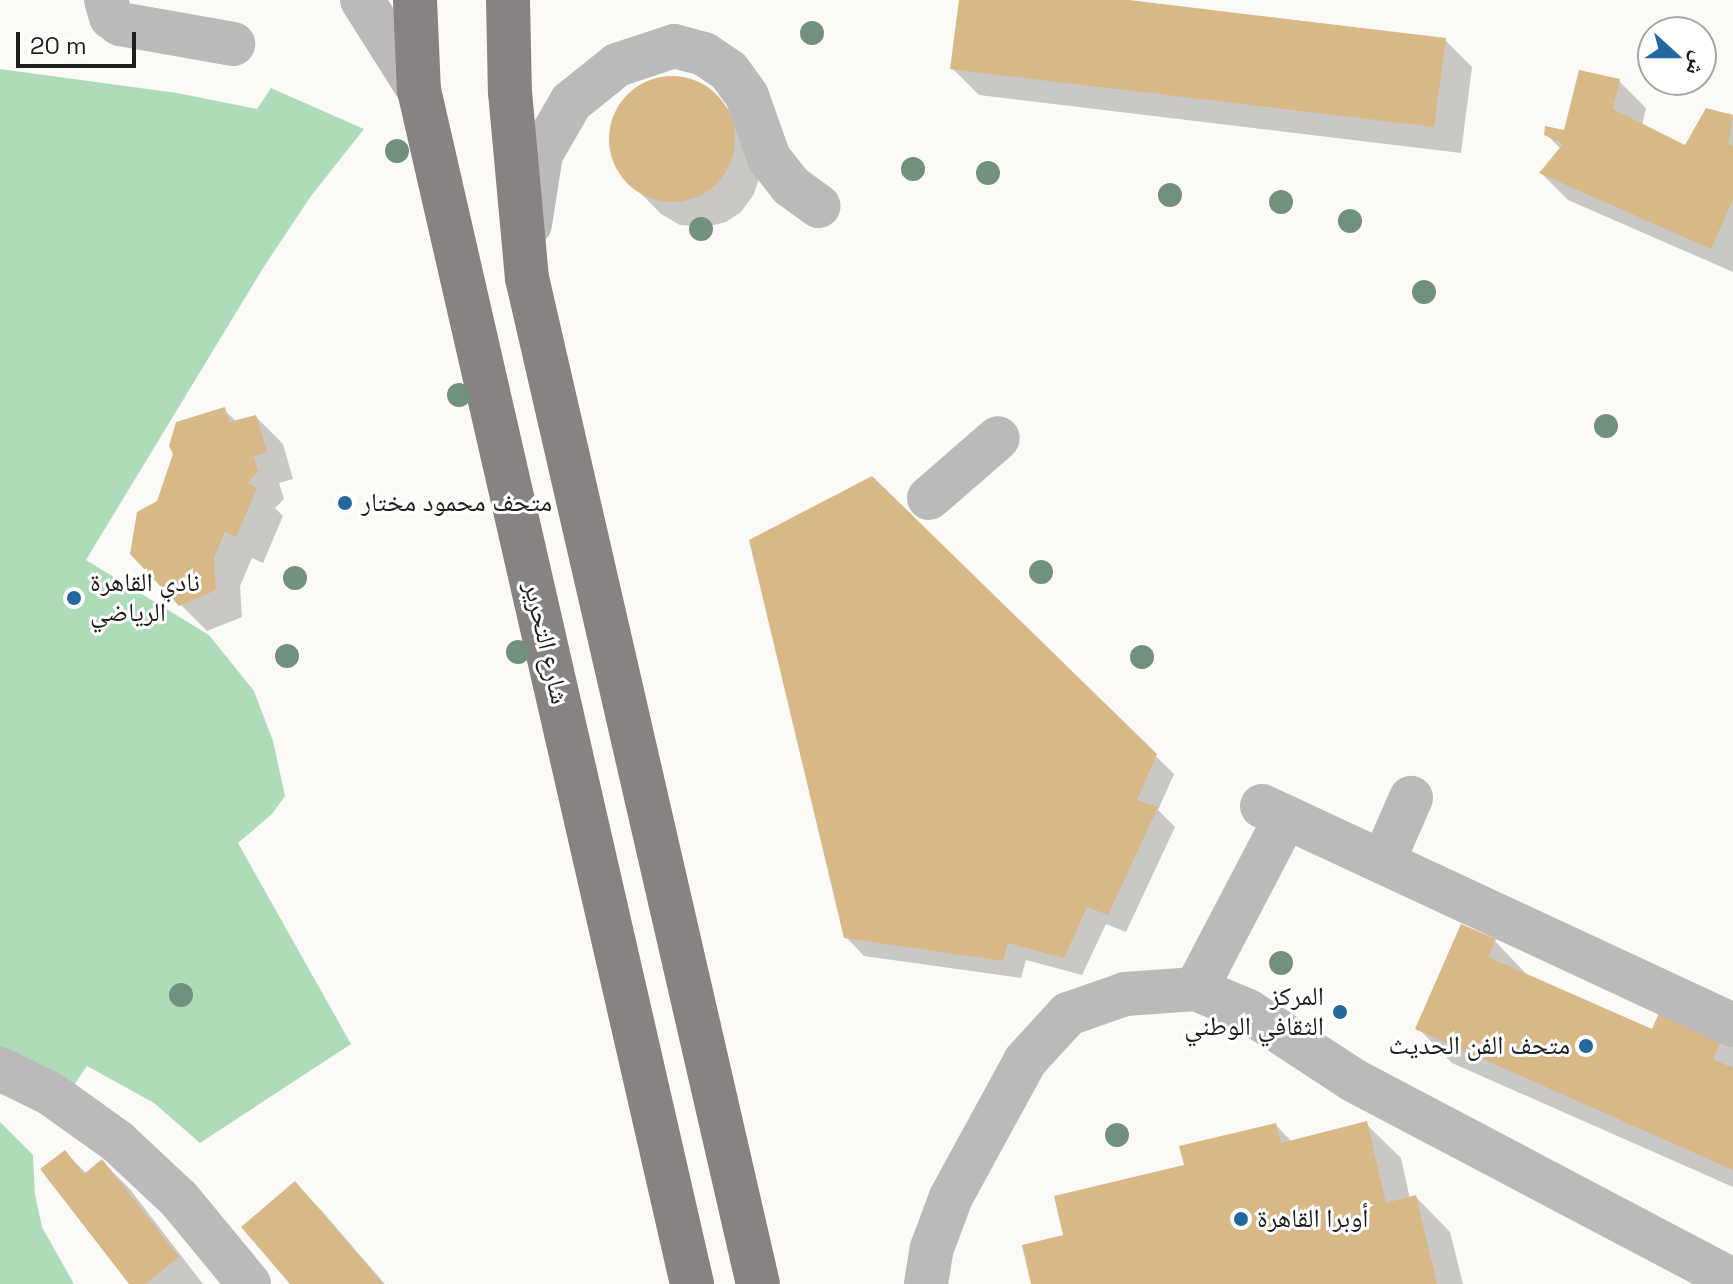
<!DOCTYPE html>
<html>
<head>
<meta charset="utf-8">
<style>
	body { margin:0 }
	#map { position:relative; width:1733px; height:1284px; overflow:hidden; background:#fcfaf7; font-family:"Space Grotesk","Noto Naskh Arabic",sans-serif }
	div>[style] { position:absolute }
	.green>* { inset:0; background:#afdcb8 }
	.shadow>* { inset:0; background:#0003 }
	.building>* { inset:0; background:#d8b887 }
	.round { border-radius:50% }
	.minor>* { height:44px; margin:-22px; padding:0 22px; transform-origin:22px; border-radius:22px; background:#bbb9b9 }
	.major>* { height:44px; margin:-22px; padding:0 22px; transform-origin:22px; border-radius:22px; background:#868382 }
	.trees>* { width:24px; height:24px; margin:-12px; border-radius:50%; background:#71917c }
	.dots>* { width:22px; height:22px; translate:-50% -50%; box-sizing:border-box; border:4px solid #fff; border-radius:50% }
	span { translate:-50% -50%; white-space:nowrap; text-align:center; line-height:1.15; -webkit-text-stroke:6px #fff; paint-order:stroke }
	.poi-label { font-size:26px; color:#1e1d1c }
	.left { translate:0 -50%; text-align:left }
	.right { translate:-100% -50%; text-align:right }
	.street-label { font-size:26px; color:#1e1d1c }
	.north { position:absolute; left:1637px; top:16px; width:80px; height:80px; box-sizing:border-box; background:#fff; border:2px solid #a5a5a4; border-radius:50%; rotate:111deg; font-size:22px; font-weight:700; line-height:32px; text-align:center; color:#1e1d1c }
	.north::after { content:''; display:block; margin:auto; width:28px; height:36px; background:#22689d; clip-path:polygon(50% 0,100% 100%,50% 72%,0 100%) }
	.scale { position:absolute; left:16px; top:32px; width:120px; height:36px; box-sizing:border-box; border:4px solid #1e1d1c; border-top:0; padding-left:10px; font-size:24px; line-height:28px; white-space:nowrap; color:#1e1d1c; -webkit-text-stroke:6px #fff; paint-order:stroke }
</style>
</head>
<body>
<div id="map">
	<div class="green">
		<i style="clip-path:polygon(0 69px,177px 93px,257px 109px,271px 88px,364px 129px,311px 196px,265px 265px,86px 560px,209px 635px,254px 691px,273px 741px,285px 796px,272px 814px,238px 843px,351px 1044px,200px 1143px,154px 1103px,87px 1066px,70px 1091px,0 1052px)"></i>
		<i style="clip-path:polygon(0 1122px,33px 1155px,35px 1195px,42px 1227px,74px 1284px,0 1284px)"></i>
	</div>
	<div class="shadow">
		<i style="clip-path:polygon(961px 0,1112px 0,1445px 40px,1472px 67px,1461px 153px,979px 95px,952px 68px)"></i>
		<i style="clip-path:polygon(666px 77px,686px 79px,709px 90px,737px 118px,761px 172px,754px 194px,741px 212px,726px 222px,706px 227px,680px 225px,661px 214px,619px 171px,613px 154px,611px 134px,616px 114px,630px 94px,643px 84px)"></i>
		<i style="clip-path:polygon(1619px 81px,1646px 108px,1642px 126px,1686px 147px,1707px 110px,1733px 117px,1733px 272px,1568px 200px,1541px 173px,1561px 149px,1546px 134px,1565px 132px)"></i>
		<i style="clip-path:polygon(224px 410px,237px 422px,256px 417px,283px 444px,293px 479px,279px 483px,284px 499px,275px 508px,283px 516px,263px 563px,252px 558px,240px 586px,242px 617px,207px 631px,180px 604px,159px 502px)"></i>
		<i style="clip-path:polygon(872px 478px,1174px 774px,1158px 810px,1175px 827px,1126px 932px,1106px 924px,1082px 975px,1026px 960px,1021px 978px,864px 956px,846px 937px)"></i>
		<i style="clip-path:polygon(1495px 941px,1529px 977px,1653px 1032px,1733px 1042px,1733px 1187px,1452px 1063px,1418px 1028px)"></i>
		<i style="clip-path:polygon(1366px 1124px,1401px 1158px,1410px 1199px,1416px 1197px,1450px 1232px,1463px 1284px,1034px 1284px,1066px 1237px,1186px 1166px,1276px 1125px,1292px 1142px)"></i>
		<i style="clip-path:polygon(65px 1152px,87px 1174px,102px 1162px,129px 1188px,203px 1284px,131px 1284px)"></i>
		<i style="clip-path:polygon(295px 1183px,321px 1210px,385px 1284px,293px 1284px)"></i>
	</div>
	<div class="building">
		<i style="clip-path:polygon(959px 0,1129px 0,1446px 38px,1434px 127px,950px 69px)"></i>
		<i style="clip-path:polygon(1579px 70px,1620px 79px,1613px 109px,1685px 145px,1706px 108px,1733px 115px,1728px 144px,1733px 146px,1733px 199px,1711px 249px,1539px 173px,1563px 144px,1544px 135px,1545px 126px,1564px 130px)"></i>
		<i class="round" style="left:609px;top:76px;width:126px;height:126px"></i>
		<i style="clip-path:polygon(225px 407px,229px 422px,256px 415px,267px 452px,254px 456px,258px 472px,247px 483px,257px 488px,236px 537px,225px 532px,214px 558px,216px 590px,179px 606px,130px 554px,137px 512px,157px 501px,173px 454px,169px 446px,176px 422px)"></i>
		<i style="clip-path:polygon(872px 476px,1157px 754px,1137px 800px,1158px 807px,1108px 915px,1087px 907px,1064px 958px,1008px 943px,1003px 961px,844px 938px,749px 540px)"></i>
		<i style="clip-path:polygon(1461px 924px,1496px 939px,1488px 957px,1652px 1029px,1663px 1004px,1725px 1032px,1713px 1059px,1733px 1068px,1733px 1170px,1415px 1029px)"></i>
		<i style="clip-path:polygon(1367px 1121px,1386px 1203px,1416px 1195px,1437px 1284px,1031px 1284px,1022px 1245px,1063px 1235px,1054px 1196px,1184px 1165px,1179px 1146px,1276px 1123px,1281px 1143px)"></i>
		<i style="clip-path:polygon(65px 1150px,84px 1174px,102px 1159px,179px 1257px,145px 1284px,129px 1284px,40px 1169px)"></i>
		<i style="clip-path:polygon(295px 1181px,383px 1284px,290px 1284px,241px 1227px)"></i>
	</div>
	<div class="minor">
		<i style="left:106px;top:0;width:18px;rotate:74deg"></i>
		<i style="left:111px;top:17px;width:11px;rotate:38deg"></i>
		<i style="left:120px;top:24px;width:115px;rotate:10deg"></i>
		<i style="left:362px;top:0;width:107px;rotate:57.7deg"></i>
		<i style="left:530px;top:224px;width:71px;rotate:-81.1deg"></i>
		<i style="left:541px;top:154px;width:60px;rotate:-60deg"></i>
		<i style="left:571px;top:102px;width:59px;rotate:-38.8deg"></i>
		<i style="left:617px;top:65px;width:60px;rotate:-18.4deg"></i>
		<i style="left:674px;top:46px;width:31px;rotate:15deg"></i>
		<i style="left:704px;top:54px;width:30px;rotate:34deg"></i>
		<i style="left:729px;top:71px;width:31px;rotate:54deg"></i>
		<i style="left:747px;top:96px;width:66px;rotate:70.5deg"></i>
		<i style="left:769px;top:158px;width:36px;rotate:52deg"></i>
		<i style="left:791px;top:186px;width:34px;rotate:36deg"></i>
		<i style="left:929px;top:498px;width:91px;rotate:-41deg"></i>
		<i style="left:1262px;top:806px;width:519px;rotate:24.94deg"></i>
		<i style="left:1383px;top:862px;width:70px;rotate:-66.4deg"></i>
		<i style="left:1196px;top:989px;width:194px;rotate:-62.4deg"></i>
		<i style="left:0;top:1069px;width:57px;rotate:26.1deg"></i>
		<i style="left:51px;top:1094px;width:82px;rotate:35.6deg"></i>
		<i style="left:118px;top:1142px;width:83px;rotate:43.1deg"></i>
		<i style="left:179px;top:1199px;width:110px;rotate:50.5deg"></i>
		<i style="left:926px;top:1284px;width:36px;rotate:-81deg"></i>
		<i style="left:932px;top:1248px;width:54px;rotate:-69.6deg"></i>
		<i style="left:951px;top:1197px;width:155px;rotate:-61.4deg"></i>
		<i style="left:1025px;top:1061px;width:64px;rotate:-47.5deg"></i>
		<i style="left:1068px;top:1014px;width:60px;rotate:-19.3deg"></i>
		<i style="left:1125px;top:994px;width:71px;rotate:-4deg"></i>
		<i style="left:1196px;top:989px;width:56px;rotate:22.9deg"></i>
		<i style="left:1248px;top:1011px;width:126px;rotate:33.3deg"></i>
		<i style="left:1353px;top:1080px;width:429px;rotate:27.8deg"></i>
	</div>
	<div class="major">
		<i style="left:415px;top:0;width:90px;rotate:87.5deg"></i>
		<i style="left:419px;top:90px;width:1225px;rotate:77.12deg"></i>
		<i style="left:508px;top:0;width:92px;rotate:88.8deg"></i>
		<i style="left:510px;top:92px;width:187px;rotate:84.8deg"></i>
		<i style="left:527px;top:278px;width:1032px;rotate:77.07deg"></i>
	</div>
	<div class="trees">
		<i style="left:812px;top:33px"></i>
		<i style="left:397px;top:151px"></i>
		<i style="left:913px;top:169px"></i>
		<i style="left:988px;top:173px"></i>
		<i style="left:1170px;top:195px"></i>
		<i style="left:1281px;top:202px"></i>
		<i style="left:1350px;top:221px"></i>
		<i style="left:701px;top:229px"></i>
		<i style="left:1424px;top:292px"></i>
		<i style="left:459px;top:395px"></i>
		<i style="left:1606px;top:426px"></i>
		<i style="left:1041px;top:572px"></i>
		<i style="left:295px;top:578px"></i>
		<i style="left:518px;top:652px"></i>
		<i style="left:287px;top:656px"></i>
		<i style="left:1142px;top:657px"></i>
		<i style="left:1281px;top:963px"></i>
		<i style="left:181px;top:995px"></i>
		<i style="left:1117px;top:1135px"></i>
	</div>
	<div class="dots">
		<i style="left:345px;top:503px;background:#22689d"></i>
		<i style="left:74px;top:598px;background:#22689d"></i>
		<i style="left:1340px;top:1012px;background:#22689d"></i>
		<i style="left:1586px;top:1046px;background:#22689d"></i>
		<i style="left:1241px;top:1219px;background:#22689d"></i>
	</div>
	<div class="poi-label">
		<span class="left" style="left:361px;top:503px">متحف محمود مختار</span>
		<span class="left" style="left:90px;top:598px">نادي القاهرة<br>الرياضي</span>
		<span class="right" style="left:1324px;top:1012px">المركز<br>الثقافي الوطني</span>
		<span class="right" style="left:1570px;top:1046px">متحف الفن الحديث</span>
		<span class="left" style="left:1257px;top:1219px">أوبرا القاهرة</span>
	</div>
	<div class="street-label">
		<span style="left:546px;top:643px;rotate:77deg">شارع التحرير</span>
	</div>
	<div class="north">ش</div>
	<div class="scale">20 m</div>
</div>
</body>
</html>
